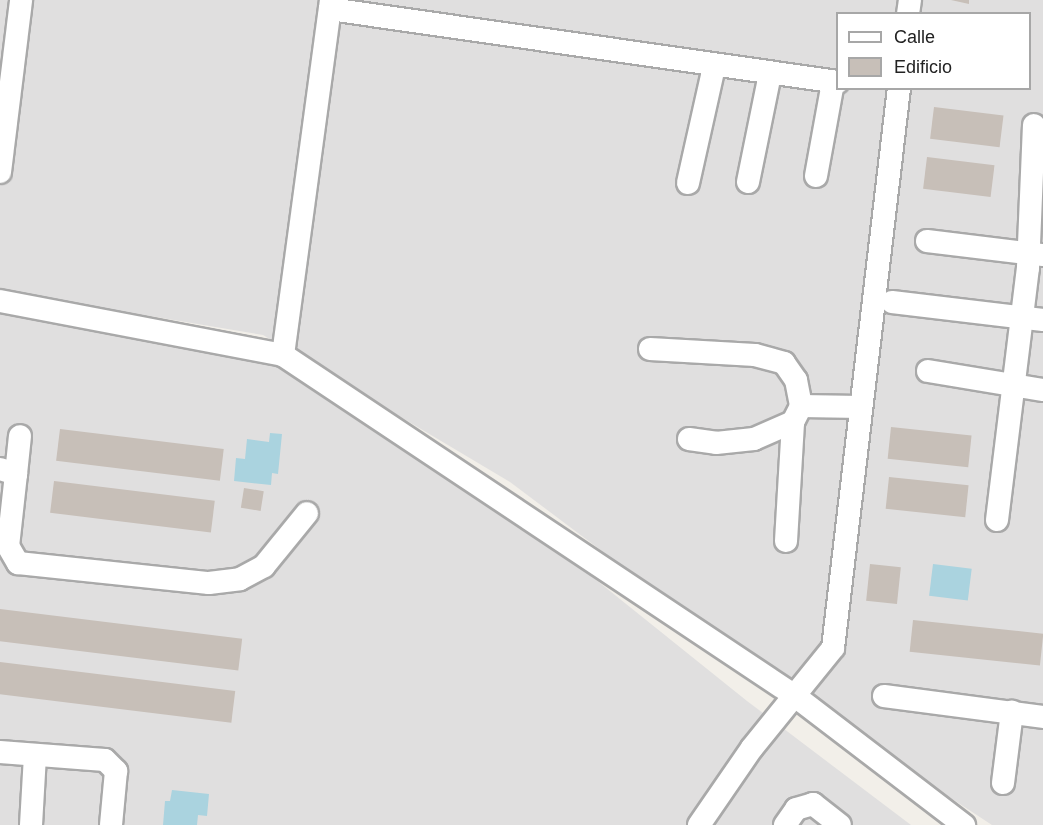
<!DOCTYPE html>
<html>
<head>
<meta charset="utf-8">
<style>
	body { margin:0 }
	#map { position:relative; width:1043px; height:825px; overflow:hidden; background:#f2efe9; font-family:Arial,sans-serif }
	div>[style] { position:absolute }
	.residential>* { inset:0; background:#e0dfdf }
	.water>* { inset:0; background:#aad3df; transform-origin:0 0 }
	.building>* { inset:0; background:#c7bfb8; transform-origin:0 0 }
	.roads { filter:drop-shadow(2px 0 #a9a9a9) drop-shadow(-2px 0 #a9a9a9) drop-shadow(0 2px #a9a9a9) drop-shadow(0 -2px #a9a9a9) }
	.street>* { height:22px; margin:-11px; padding:0 11px; transform-origin:11px; border-radius:11px; background:#fff }
	span { translate:-50% -50%; white-space:nowrap; text-align:center; line-height:1.15; -webkit-text-stroke:6px #fff; paint-order:stroke }
	.legend { position:absolute; left:836px; top:12px; width:195px; height:78px; box-sizing:border-box; background:#fff; border:2px solid #a7a7a7; margin:0; padding:8px 10px; list-style:none; font-size:18px; color:#222 }
	.legend li { display:flex; align-items:center; gap:12px; height:30px }
	.legend b { width:30px; border:2px solid #a7a7a7 }
</style>
</head>
<body>
<div id="map">
	<div class="residential">
		<i style="clip-path:polygon(evenodd,0 0,1043px 0,1043px 825px,992px 825px,795px 696px,510px 482px,263px 335px,0 291px,0 0,838px 14px,1030px 14px,1030px 88px,838px 88px,838px 14px)"></i>
		<i style="clip-path:polygon(0 310px,266px 358px,509px 510px,747px 701px,911px 825px,0 825px)"></i>
	</div>
	<div class="water">
		<i style="clip-path:polygon(270px 433px,282px 434px,278px 474px,272px 473px,271px 485px,234px 481px,236px 458px,245px 459px,247px 439px,269px 442px)"></i>
		<i style="left:933px;top:564px;width:39px;height:32px;rotate:7deg"></i>
		<i style="clip-path:polygon(172px 790px,209px 794px,207px 816px,198px 815px,197px 825px,163px 825px,165px 801px,170px 801px)"></i>
	</div>
	<div class="building">
		<i style="clip-path:polygon(951px 0,969px 0,969px 4px)"></i>
		<i style="left:934px;top:107px;width:70px;height:32px;rotate:7deg"></i>
		<i style="left:927px;top:157px;width:68px;height:32px;rotate:7deg"></i>
		<i style="left:891px;top:427px;width:81px;height:32px;rotate:6deg"></i>
		<i style="left:60px;top:429px;width:165px;height:32px;rotate:7deg"></i>
		<i style="left:889px;top:477px;width:80px;height:32px;rotate:6deg"></i>
		<i style="left:54px;top:481px;width:162px;height:32px;rotate:7deg"></i>
		<i style="left:244px;top:488px;width:20px;height:20px;rotate:9deg"></i>
		<i style="left:870px;top:564px;width:31px;height:37px;rotate:6deg"></i>
		<i style="left:0;top:609px;width:244px;height:32px;rotate:7deg"></i>
		<i style="left:913px;top:620px;width:131px;height:32px;rotate:6deg"></i>
		<i style="left:0;top:662px;width:237px;height:32px;rotate:7deg"></i>
	</div>
	<div class="roads">
		<div class="street">
			<i style="left:330px;top:9px;width:513px;rotate:8.18deg"></i>
			<i style="left:908px;top:14px;width:14px;rotate:-82deg"></i>
			<i style="left:0;top:172px;width:173px;rotate:-83deg"></i>
			<i style="left:816px;top:176px;width:96px;rotate:-79.7deg"></i>
			<i style="left:748px;top:182px;width:110px;rotate:-78.5deg"></i>
			<i style="left:688px;top:183px;width:119px;rotate:-77.4deg"></i>
			<i style="left:927px;top:241px;width:117px;rotate:6.9deg"></i>
			<i style="left:0;top:301px;width:288px;rotate:10.8deg"></i>
			<i style="left:283px;top:355px;width:615px;rotate:33.66deg"></i>
			<i style="left:795px;top:696px;width:213px;rotate:37.4deg"></i>
			<i style="left:892px;top:302px;width:152px;rotate:6.8deg"></i>
			<i style="left:650px;top:349px;width:105px;rotate:3.3deg"></i>
			<i style="left:755px;top:355px;width:30px;rotate:15deg"></i>
			<i style="left:784px;top:363px;width:21px;rotate:55deg"></i>
			<i style="left:796px;top:380px;width:26px;rotate:79deg"></i>
			<i style="left:801px;top:406px;width:60px;rotate:1deg"></i>
			<i style="left:283px;top:355px;width:358px;rotate:-82.3deg"></i>
			<i style="left:928px;top:371px;width:117px;rotate:9.4deg"></i>
			<i style="left:689px;top:439px;width:27px;rotate:8deg"></i>
			<i style="left:716px;top:443px;width:38px;rotate:-6deg"></i>
			<i style="left:754px;top:439px;width:43px;rotate:-23.6deg"></i>
			<i style="left:793px;top:422px;width:18px;rotate:-63deg"></i>
			<i style="left:0;top:469px;width:17px;rotate:17deg"></i>
			<i style="left:16px;top:474px;width:72px;rotate:96.3deg"></i>
			<i style="left:8px;top:546px;width:20px;rotate:60deg"></i>
			<i style="left:18px;top:563px;width:192px;rotate:6deg"></i>
			<i style="left:209px;top:583px;width:31px;rotate:-7deg"></i>
			<i style="left:240px;top:579px;width:27px;rotate:-28deg"></i>
			<i style="left:264px;top:566px;width:68px;rotate:-50.9deg"></i>
			<i style="left:16px;top:474px;width:38px;rotate:-84deg"></i>
			<i style="left:997px;top:520px;width:254px;rotate:-83deg"></i>
			<i style="left:1028px;top:268px;width:143px;rotate:-87.6deg"></i>
			<i style="left:786px;top:541px;width:119px;rotate:-86.6deg"></i>
			<i style="left:884px;top:696px;width:160px;rotate:7.5deg"></i>
			<i style="left:0;top:752px;width:105px;rotate:4.4deg"></i>
			<i style="left:105px;top:760px;width:16px;rotate:45deg"></i>
			<i style="left:116px;top:771px;width:54px;rotate:95.3deg"></i>
			<i style="left:1003px;top:783px;width:72px;rotate:-82.8deg"></i>
			<i style="left:31px;top:825px;width:70px;rotate:-86.7deg"></i>
			<i style="left:699px;top:825px;width:93px;rotate:-55.5deg"></i>
			<i style="left:752px;top:748px;width:129px;rotate:-51deg"></i>
			<i style="left:833px;top:648px;width:564px;rotate:-83.28deg"></i>
			<i style="left:785px;top:825px;width:19px;rotate:-55deg"></i>
			<i style="left:796px;top:809px;width:18px;rotate:-16deg"></i>
			<i style="left:813px;top:804px;width:34px;rotate:38deg"></i>
		</div>
	</div>
	<ul class="legend">
	<li><b style="height:8px;background:#fff"></b>Calle</li>
	<li><b style="height:16px;background:#c7bfb8"></b>Edificio</li>
	</ul>
</div>
</body>
</html>
